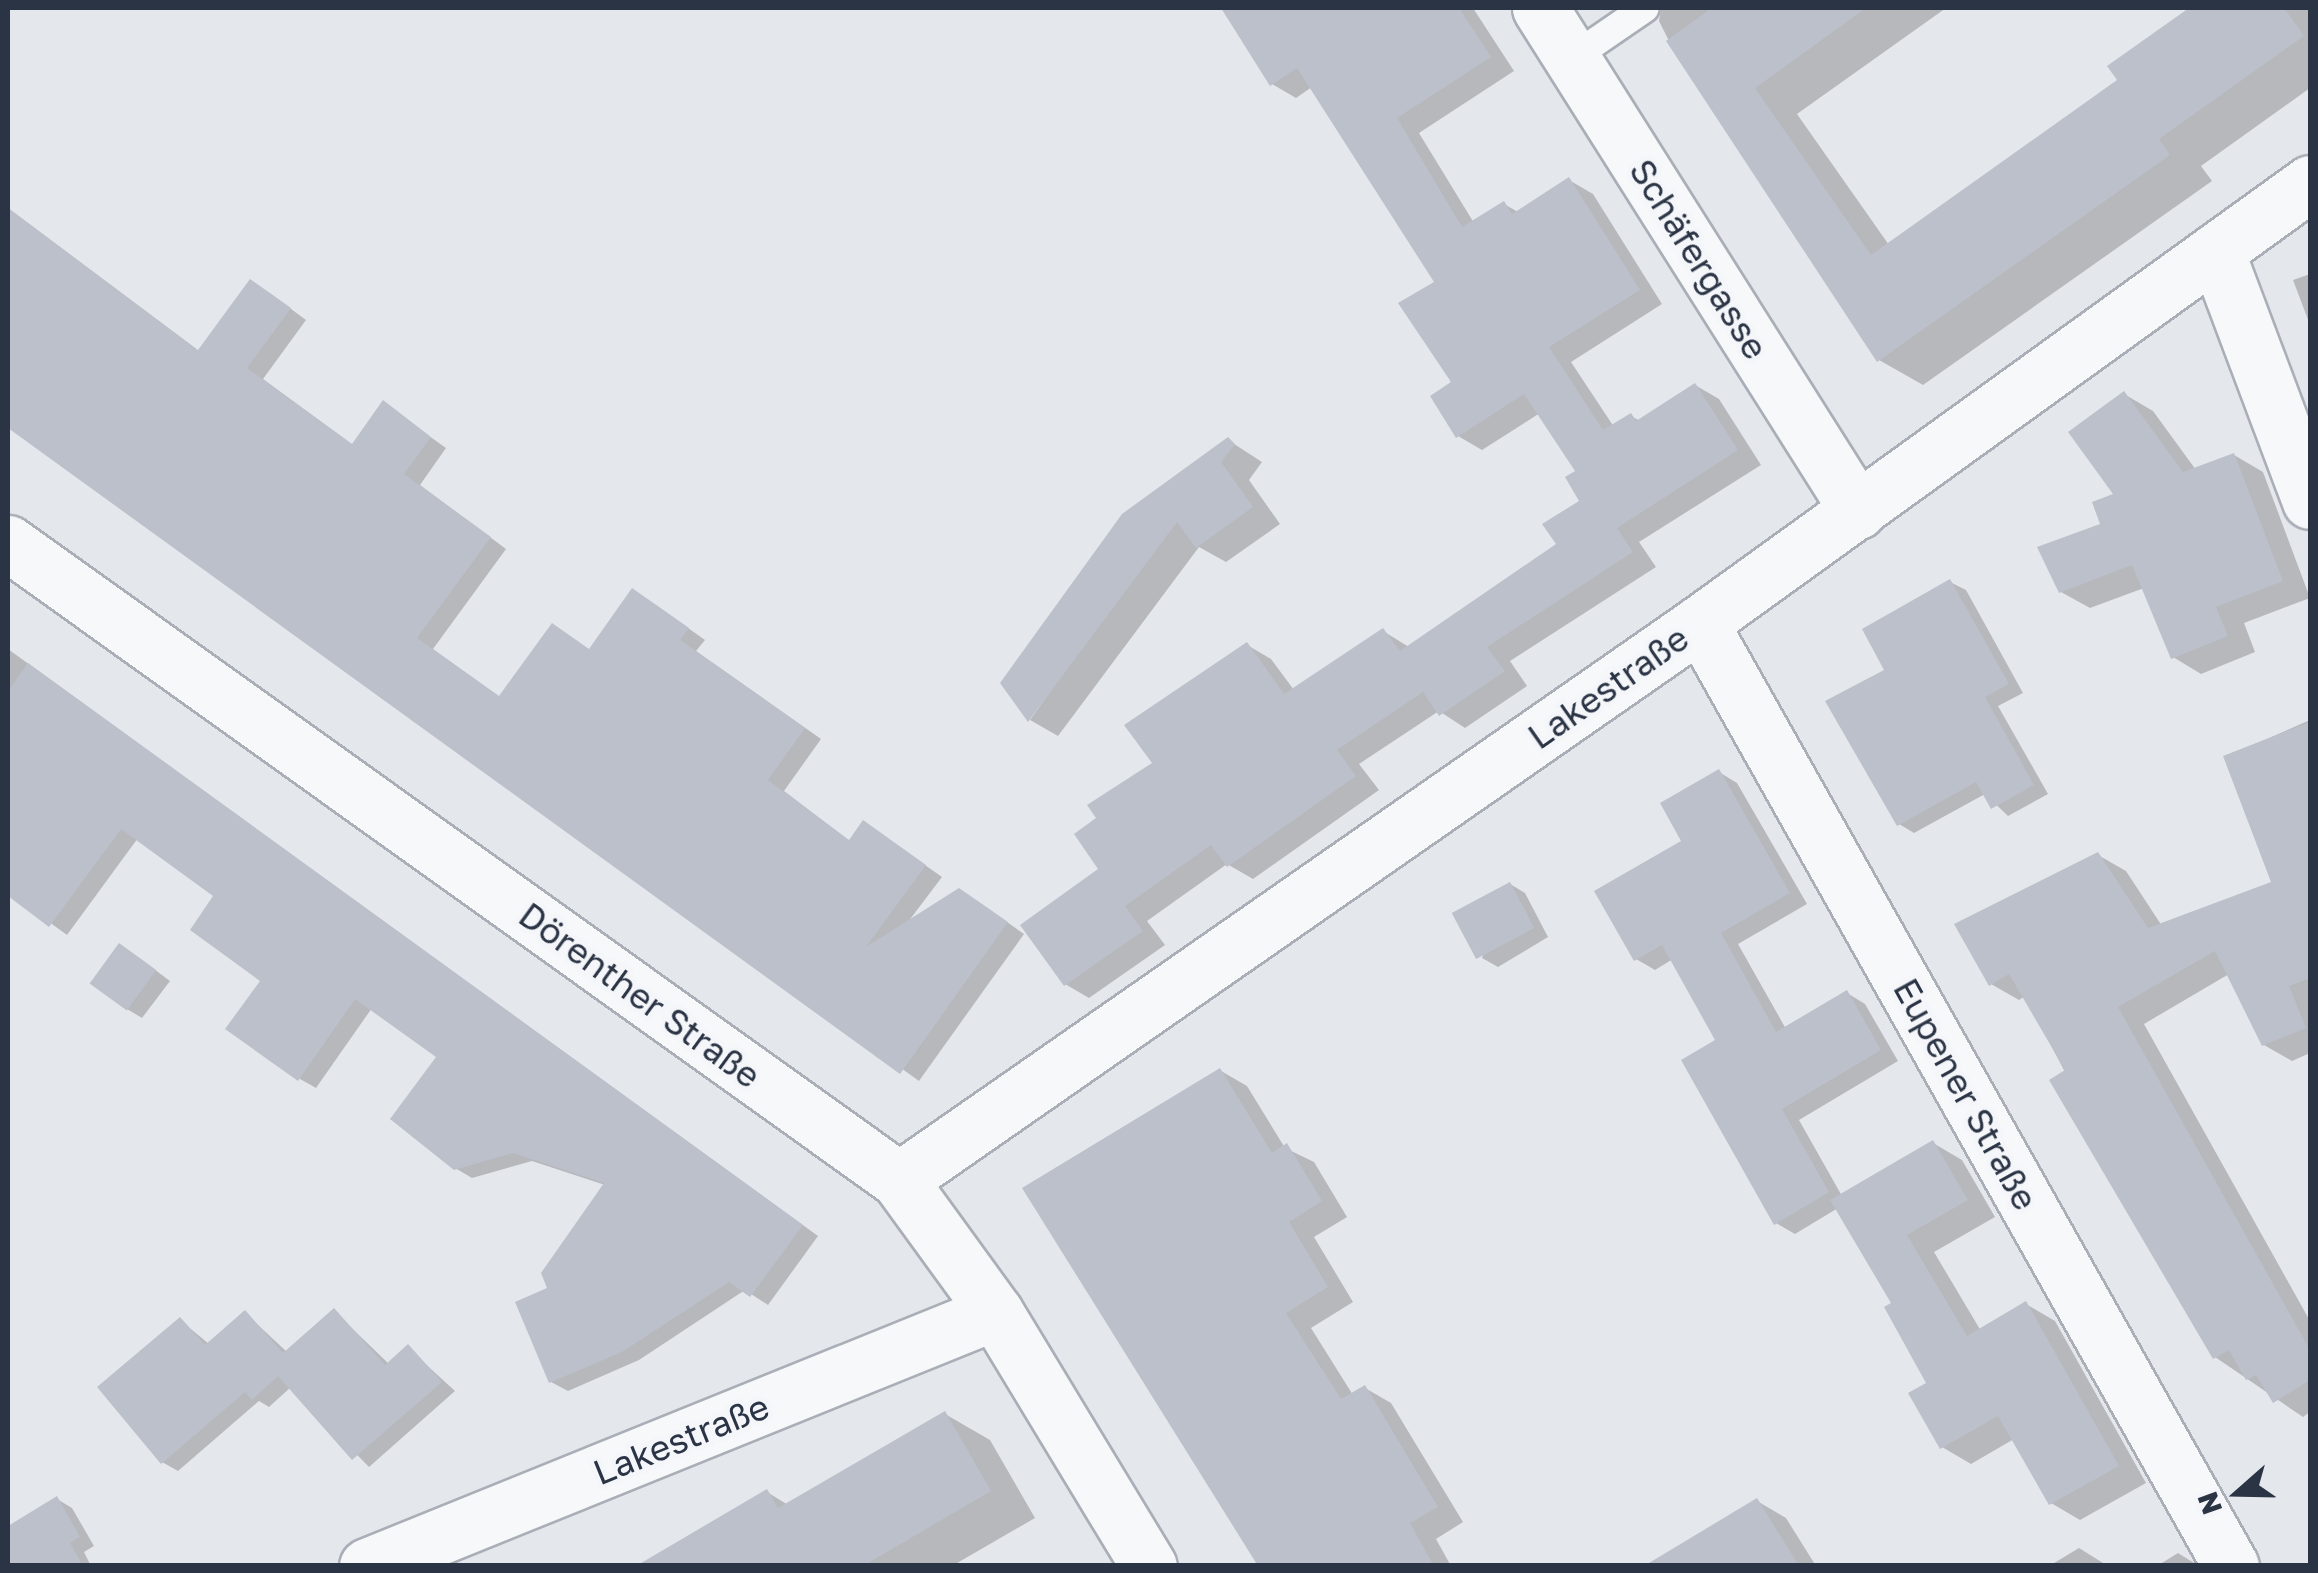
<!DOCTYPE html>
<html>
<head>
<meta charset="utf-8">
<style>
	body { margin:0 }
	#map { position:relative; width:2318px; height:1573px; overflow:hidden; background:#e4e7ec; font-family:"Golos Text",sans-serif }
	div>[style] { position:absolute }
	.shadow>* { inset:0; background:#0003 }
	.building>* { inset:0; background:#bbc0ca; transform-origin:0 0 }
	.roads { filter:drop-shadow(2px 0 #a9aeb7) drop-shadow(-2px 0 #a9aeb7) drop-shadow(0 2px #a9aeb7) drop-shadow(0 -2px #a9aeb7) }
	.lane>* { height:28px; margin:-14px; padding:0 14px; transform-origin:14px; border-radius:14px; background:#f7f8fa }
	.street>* { height:55px; margin:-27.5px; padding:0 27.5px; transform-origin:27.5px; border-radius:27.5px; background:#f7f8fa }
	span { translate:-50% -50%; white-space:nowrap; text-align:center; line-height:1.15; -webkit-text-stroke:10px #f4f6f9; paint-order:stroke }
	.street-label { font-size:35px; color:#2b3445 }
	.frame { position:absolute; inset:0; border:10px solid #2b3445; pointer-events:none }
	.north { position:absolute; left:2188px; top:1443px; width:100px; height:100px; -webkit-text-stroke:8px #f4f6f9; paint-order:stroke; rotate:250deg; font-size:28px; font-weight:700; line-height:40px; text-align:center; color:#2b3445 }
	.north::after { content:''; display:block; margin:auto; width:35px; height:45px; background:#2b3445; clip-path:polygon(50% 0,100% 100%,50% 72%,0 100%) }
</style>
</head>
<body>
<div id="map">
	<div class="shadow">
		<i style="clip-path:polygon(1247px 8px,1342px 8px,1365px 44px,1422px 8px,1473px 8px,1514px 71px,1419px 133px,1474px 223px,1504px 204px,1518px 212px,1569px 180px,1593px 194px,1662px 304px,1571px 362px,1614px 427px,1631px 416px,1640px 421px,1695px 385px,1719px 399px,1761px 465px,1639px 542px,1656px 567px,1510px 661px,1527px 686px,1465px 728px,1439px 711px,1359px 764px,1379px 790px,1253px 879px,1227px 864px,1147px 921px,1165px 945px,1089px 998px,1065px 984px,1102px 869px,1099px 818px,1156px 764px,1247px 645px,1271px 659px,1294px 690px,1383px 631px,1409px 647px,1559px 544px,1583px 501px,1579px 471px,1540px 413px,1482px 450px,1458px 436px,1437px 283px,1312px 87px,1296px 98px,1272px 84px,1231px 18px)"></i>
		<i style="clip-path:polygon(1661px 8px,1946px 8px,1797px 114px,1889px 245px,2120px 81px,2111px 66px,2193px 8px,2310px 8px,2310px 88px,2201px 166px,2212px 181px,1923px 385px,1879px 360px,1668px 39px,1659px 21px)"></i>
		<i style="clip-path:polygon(8px 208px,200px 352px,268px 292px,306px 320px,263px 379px,353px 445px,384px 404px,446px 448px,420px 485px,506px 549px,433px 649px,501px 698px,591px 651px,650px 601px,705px 640px,696px 651px,821px 739px,784px 791px,851px 842px,881px 834px,942px 877px,908px 922px,977px 901px,1024px 934px,919px 1081px,8px 427px)"></i>
		<i style="clip-path:polygon(2310px 274px,2310px 325px,2293px 280px)"></i>
		<i style="clip-path:polygon(2124px 394px,2153px 411px,2196px 470px,2234px 455px,2263px 472px,2310px 598px,2244px 623px,2255px 652px,2201px 674px,2173px 657px,2144px 588px,2090px 608px,2061px 592px,2117px 496px)"></i>
		<i style="clip-path:polygon(1228px 440px,1262px 462px,1249px 480px,1280px 524px,1226px 562px,1199px 547px,1058px 736px,1030px 720px)"></i>
		<i style="clip-path:polygon(1950px 582px,1966px 590px,2023px 693px,1998px 706px,2048px 794px,2008px 816px,1985px 794px,1914px 833px,1899px 824px,1888px 671px)"></i>
		<i style="clip-path:polygon(8px 649px,818px 1236px,768px 1305px,745px 1290px,639px 1360px,568px 1391px,551px 1382px,550px 1290px,605px 1185px,532px 1161px,472px 1178px,455px 1168px,440px 1057px,372px 1008px,316px 1088px,300px 1079px,264px 980px,217px 896px,138px 838px,67px 935px,8px 892px)"></i>
		<i style="clip-path:polygon(2310px 720px,2310px 1053px,2292px 1061px,2264px 1045px,2229px 974px,2144px 1024px,2310px 1321px,2310px 1412px,2303px 1417px,2215px 1357px,2025px 996px,2019px 1000px,1991px 984px,2098px 855px,2126px 871px,2162px 926px,2274px 884px,2226px 757px)"></i>
		<i style="clip-path:polygon(1719px 772px,1737px 783px,1807px 904px,1738px 944px,1786px 1029px,1847px 993px,1865px 1004px,1898px 1061px,1799px 1120px,1842px 1196px,1933px 1143px,1962px 1160px,1995px 1217px,1934px 1252px,1981px 1331px,2026px 1304px,2055px 1321px,2146px 1483px,2080px 1520px,2051px 1503px,2014px 1439px,1971px 1464px,1942px 1447px,1929px 1383px,1895px 1303px,1838px 1208px,1795px 1234px,1776px 1223px,1718px 1041px,1673px 959px,1655px 970px,1636px 959px)"></i>
		<i style="clip-path:polygon(1510px 884px,1525px 893px,1548px 937px,1498px 967px,1482px 958px)"></i>
		<i style="clip-path:polygon(135px 955px,170px 981px,142px 1018px,127px 1009px)"></i>
		<i style="clip-path:polygon(1221px 1071px,1247px 1086px,1285px 1148px,1314px 1162px,1347px 1217px,1314px 1237px,1353px 1302px,1311px 1328px,1353px 1395px,1365px 1388px,1391px 1403px,1463px 1522px,1436px 1539px,1451px 1566px,1259px 1566px)"></i>
		<i style="clip-path:polygon(334px 1311px,389px 1364px,408px 1348px,455px 1391px,369px 1467px,291px 1387px,269px 1407px,259px 1401px,178px 1471px,162px 1462px,180px 1320px,209px 1344px,245px 1313px,287px 1352px)"></i>
		<i style="clip-path:polygon(945px 1414px,990px 1440px,1035px 1518px,952px 1566px,641px 1566px,767px 1492px,788px 1505px)"></i>
		<i style="clip-path:polygon(57px 1499px,72px 1508px,94px 1546px,84px 1552px,91px 1566px,8px 1566px,8px 1529px)"></i>
		<i style="clip-path:polygon(1757px 1501px,1786px 1518px,1816px 1566px,1695px 1566px)"></i>
		<i style="clip-path:polygon(2079px 1548px,2108px 1566px,2049px 1566px)"></i>
		<i style="clip-path:polygon(2178px 1553px,2199px 1566px,2157px 1566px)"></i>
	</div>
	<div class="building">
		<i style="clip-path:polygon(1221px 8px,1459px 8px,1491px 57px,1397px 118px,1462px 227px,1504px 201px,1512px 214px,1569px 177px,1640px 290px,1549px 347px,1603px 430px,1631px 413px,1636px 421px,1695px 383px,1738px 450px,1617px 528px,1633px 552px,1487px 647px,1505px 671px,1439px 716px,1423px 692px,1337px 750px,1356px 776px,1227px 867px,1211px 845px,1125px 906px,1143px 931px,1064px 986px,1020px 925px,1098px 869px,1074px 834px,1096px 818px,1087px 805px,1152px 763px,1124px 725px,1247px 642px,1284px 694px,1383px 628px,1400px 651px,1556px 544px,1542px 524px,1579px 501px,1565px 477px,1575px 471px,1524px 394px,1456px 438px,1430px 396px,1451px 382px,1398px 303px,1434px 282px,1297px 68px,1270px 86px)"></i>
		<i style="clip-path:polygon(1712px 8px,1866px 8px,1755px 88px,1871px 255px,2117px 80px,2107px 66px,2189px 8px,2284px 8px,2304px 36px,2159px 139px,2170px 155px,1877px 362px,1666px 41px)"></i>
		<i style="clip-path:polygon(8px 208px,198px 350px,250px 279px,291px 308px,247px 368px,352px 444px,383px 400px,431px 437px,404px 474px,491px 537px,417px 638px,499px 696px,552px 623px,589px 649px,632px 588px,689px 628px,680px 640px,805px 728px,768px 780px,849px 840px,863px 820px,926px 865px,866px 947px,959px 888px,1008px 922px,900px 1074px,8px 428px)"></i>
		<i style="clip-path:polygon(2124px 391px,2183px 472px,2234px 453px,2283px 581px,2216px 607px,2228px 636px,2171px 659px,2132px 565px,2059px 593px,2037px 547px,2100px 524px,2092px 502px,2113px 494px,2068px 432px)"></i>
		<i style="clip-path:polygon(1228px 437px,1235px 444px,1221px 462px,1253px 507px,1196px 548px,1177px 522px,1028px 722px,1000px 683px,1122px 514px)"></i>
		<i style="clip-path:polygon(1950px 579px,2009px 684px,1985px 697px,2034px 785px,1991px 809px,1976px 782px,1897px 826px,1825px 701px,1884px 670px,1862px 629px)"></i>
		<i style="clip-path:polygon(28px 663px,803px 1225px,750px 1297px,729px 1282px,622px 1352px,549px 1383px,515px 1302px,547px 1288px,541px 1273px,604px 1183px,513px 1153px,454px 1170px,390px 1119px,436px 1057px,355px 999px,298px 1081px,225px 1029px,260px 981px,190px 930px,213px 896px,121px 829px,49px 927px,8px 896px,8px 691px)"></i>
		<i style="clip-path:polygon(2310px 722px,2310px 978px,2289px 986px,2306px 1028px,2262px 1046px,2215px 951px,2118px 1007px,2310px 1350px,2310px 1380px,2273px 1403px,2256px 1375px,2246px 1380px,2229px 1350px,2213px 1359px,2049px 1080px,2065px 1070px,2009px 974px,1989px 986px,1954px 924px,2098px 852px,2148px 928px,2271px 882px,2223px 756px)"></i>
		<i style="clip-path:polygon(1719px 769px,1790px 893px,1721px 933px,1776px 1032px,1847px 990px,1881px 1050px,1782px 1109px,1829px 1192px,1774px 1225px,1681px 1060px,1715px 1040px,1662px 945px,1634px 961px,1594px 891px,1681px 841px,1660px 803px)"></i>
		<i style="left:1510px;top:882px;width:52px;height:66px;rotate:62deg"></i>
		<i style="left:119px;top:943px;width:46px;height:50px;rotate:36deg"></i>
		<i style="clip-path:polygon(1220px 1068px,1272px 1153px,1287px 1143px,1322px 1201px,1289px 1222px,1328px 1287px,1286px 1313px,1341px 1399px,1365px 1385px,1438px 1507px,1410px 1523px,1434px 1566px,1258px 1566px,1022px 1188px)"></i>
		<i style="clip-path:polygon(1933px 1140px,1968px 1200px,1907px 1235px,1967px 1336px,2026px 1301px,2119px 1466px,2049px 1505px,1998px 1416px,1940px 1449px,1908px 1393px,1926px 1383px,1884px 1307px,1891px 1303px,1830px 1200px)"></i>
		<i style="clip-path:polygon(334px 1308px,385px 1365px,408px 1344px,442px 1382px,352px 1460px,278px 1376px,252px 1400px,245px 1392px,161px 1464px,97px 1387px,180px 1317px,205px 1345px,245px 1310px,283px 1353px)"></i>
		<i style="clip-path:polygon(945px 1411px,991px 1491px,863px 1566px,636px 1566px,767px 1489px,778px 1508px)"></i>
		<i style="clip-path:polygon(57px 1496px,80px 1537px,70px 1543px,83px 1566px,8px 1566px,8px 1526px)"></i>
		<i style="clip-path:polygon(1757px 1498px,1799px 1566px,1644px 1566px)"></i>
	</div>
	<div class="roads">
		<div class="lane">
			<i style="left:1572px;top:58px;width:88px;rotate:-34.4deg"></i>
		</div>
		<div class="street">
			<i style="left:1540px;top:8px;width:595px;rotate:57.7deg"></i>
			<i style="left:2216px;top:251px;width:267px;rotate:69.4deg"></i>
			<i style="left:8px;top:543px;width:1095px;rotate:35.56deg"></i>
			<i style="left:899px;top:1180px;width:163px;rotate:54deg"></i>
			<i style="left:995px;top:1312px;width:297px;rotate:58.8deg"></i>
			<i style="left:1700px;top:623px;width:1082px;rotate:60.62deg"></i>
			<i style="left:899px;top:1180px;width:976px;rotate:-34.81deg"></i>
			<i style="left:1700px;top:623px;width:752px;rotate:-35.8deg"></i>
			<i style="left:367px;top:1566px;width:677px;rotate:-22.02deg"></i>
		</div>
	</div>
	<div class="street-label">
		<span style="left:1699px;top:259px;rotate:58deg">Schäfergasse</span>
		<span style="left:1608px;top:687px;rotate:-35deg">Lakestraße</span>
		<span style="left:640px;top:995px;rotate:36deg">Dörenther Straße</span>
		<span style="left:1966px;top:1094px;rotate:61deg">Eupener Straße</span>
		<span style="left:681px;top:1439px;rotate:-22deg">Lakestraße</span>
	</div>
	<div class="frame"></div>
	<div class="north">N</div>
</div>
</body>
</html>
